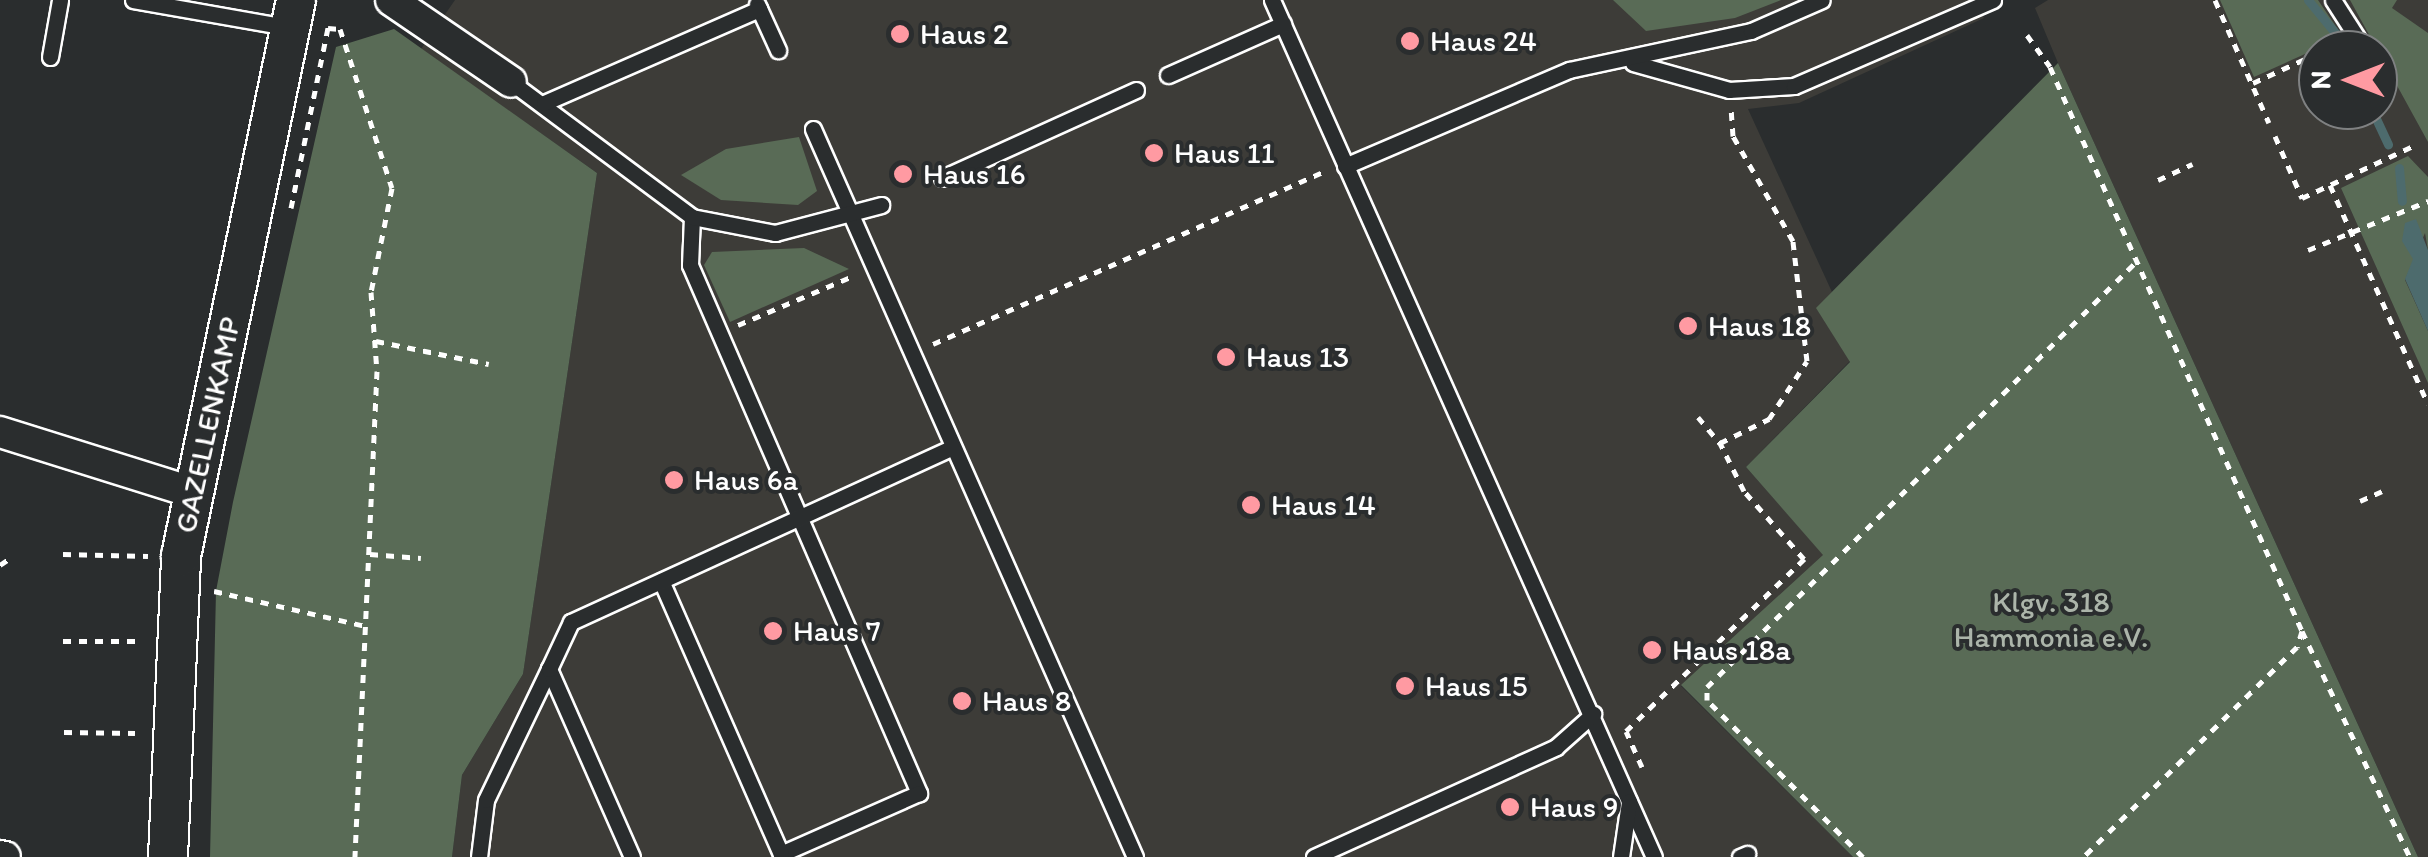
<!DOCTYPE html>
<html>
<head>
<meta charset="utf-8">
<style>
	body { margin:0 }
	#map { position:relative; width:2428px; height:857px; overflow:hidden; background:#2a2d2e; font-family:Itim,sans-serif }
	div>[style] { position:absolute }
	.built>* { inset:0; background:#3d3c38 }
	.green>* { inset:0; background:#596b56 }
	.water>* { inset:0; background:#4d6b6d }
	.stream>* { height:9px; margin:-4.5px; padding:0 4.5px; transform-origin:4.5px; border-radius:4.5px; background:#4d6b6d }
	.path>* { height:5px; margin-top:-2.5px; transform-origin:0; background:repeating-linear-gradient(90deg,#fff 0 8px,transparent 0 16px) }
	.roads { filter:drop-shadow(2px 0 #fff) drop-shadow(-2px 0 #fff) drop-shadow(0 2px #fff) drop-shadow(0 -2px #fff) }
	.service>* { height:15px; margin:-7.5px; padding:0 7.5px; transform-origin:7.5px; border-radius:7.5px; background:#2a2d2e }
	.minor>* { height:30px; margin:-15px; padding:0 15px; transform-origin:15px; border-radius:15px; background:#2a2d2e }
	.tertiary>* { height:38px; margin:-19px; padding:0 19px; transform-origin:19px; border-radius:19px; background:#2a2d2e }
	.dots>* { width:28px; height:28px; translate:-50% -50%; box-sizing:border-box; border:5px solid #2a2d2e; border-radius:50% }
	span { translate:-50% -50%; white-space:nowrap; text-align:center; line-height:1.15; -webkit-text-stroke:8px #2a2d2e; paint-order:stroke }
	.poi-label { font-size:30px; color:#fff }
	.left { translate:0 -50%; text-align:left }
	.street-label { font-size:30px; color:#fff }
	.park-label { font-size:30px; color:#acb5aa }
	.north { position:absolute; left:2298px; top:30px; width:100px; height:100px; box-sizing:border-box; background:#2a2d2e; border:2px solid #7f8182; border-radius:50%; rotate:270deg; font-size:28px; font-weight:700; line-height:40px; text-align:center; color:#fff }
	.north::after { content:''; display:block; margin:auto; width:35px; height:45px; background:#ff9aa2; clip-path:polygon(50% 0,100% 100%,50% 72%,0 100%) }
</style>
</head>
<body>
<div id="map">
	<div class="built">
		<i style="clip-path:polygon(455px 0,1976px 0,1984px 18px,1799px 103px,1748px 109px,1832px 292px,1817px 309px,1850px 361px,1746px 467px,1824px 555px,1681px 686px,1853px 857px,452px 857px,462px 775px,523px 674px,597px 173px,421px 49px)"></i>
		<i style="clip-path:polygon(evenodd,2048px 0,2428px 0,2428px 857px,2418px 857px,2058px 63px,2035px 8px,2048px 0,2318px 50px,2378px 50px,2378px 110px,2318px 110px,2318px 50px)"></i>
	</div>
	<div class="green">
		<i style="clip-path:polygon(1613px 0,1781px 0,1735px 18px,1646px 31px)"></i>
		<i style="clip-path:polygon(2220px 0,2318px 0,2343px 37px,2254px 77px)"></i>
		<i style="clip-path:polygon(2350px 0,2397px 0,2392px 8px,2428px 33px,2428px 142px)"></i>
		<i style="clip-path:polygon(394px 29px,597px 173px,523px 674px,462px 775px,452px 857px,210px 857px,216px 591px,233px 502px,336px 47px)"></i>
		<i style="clip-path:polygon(2058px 63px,2418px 857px,1853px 857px,1681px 685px,1823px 555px,1746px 467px,1850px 362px,1816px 308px)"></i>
		<i style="clip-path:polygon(799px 137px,817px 191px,798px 205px,721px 200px,681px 175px,726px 149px)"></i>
		<i style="clip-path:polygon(2408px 156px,2428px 177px,2428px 250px,2425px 233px,2405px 280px,2428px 331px,2428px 383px,2341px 188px)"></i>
		<i style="clip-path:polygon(804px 248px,849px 269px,730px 322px,704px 265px,712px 252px)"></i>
	</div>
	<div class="water">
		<i style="clip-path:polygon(2416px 219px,2428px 250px,2428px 331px,2405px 279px,2413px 259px,2402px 241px,2405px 223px)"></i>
	</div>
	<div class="stream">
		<i style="left:2308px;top:0;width:45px;rotate:50.4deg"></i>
		<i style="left:2372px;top:110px;width:38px;rotate:65deg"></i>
		<i style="left:2399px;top:168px;width:33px;rotate:85deg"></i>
	</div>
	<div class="path">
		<i style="left:2215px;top:0;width:134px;rotate:66.3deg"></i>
		<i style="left:328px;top:28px;width:12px;rotate:5deg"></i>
		<i style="left:340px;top:29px;width:167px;rotate:71.9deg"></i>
		<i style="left:392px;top:188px;width:106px;rotate:101.4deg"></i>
		<i style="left:371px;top:292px;width:79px;rotate:85.7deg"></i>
		<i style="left:377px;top:371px;width:486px;rotate:92.6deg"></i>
		<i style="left:2027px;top:35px;width:39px;rotate:54deg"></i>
		<i style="left:2050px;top:67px;width:618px;rotate:65.92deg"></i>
		<i style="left:2302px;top:631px;width:17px;rotate:107deg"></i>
		<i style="left:2297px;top:647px;width:300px;rotate:135.5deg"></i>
		<i style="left:2325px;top:50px;width:12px;rotate:-24deg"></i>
		<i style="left:2253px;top:83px;width:72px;rotate:-24.8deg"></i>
		<i style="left:2275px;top:136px;width:68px;rotate:66.5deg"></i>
		<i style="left:2302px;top:198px;width:125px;rotate:-25.1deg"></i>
		<i style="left:2158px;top:180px;width:38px;rotate:-25deg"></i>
		<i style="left:2330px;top:185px;width:240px;rotate:65.9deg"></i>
		<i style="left:291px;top:208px;width:189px;rotate:-78.4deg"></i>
		<i style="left:2308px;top:250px;width:130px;rotate:-22.2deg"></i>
		<i style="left:738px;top:325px;width:125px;rotate:-23.1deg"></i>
		<i style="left:376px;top:341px;width:115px;rotate:11.5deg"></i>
		<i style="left:933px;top:344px;width:428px;rotate:-23.8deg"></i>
		<i style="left:1698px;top:417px;width:34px;rotate:50deg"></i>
		<i style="left:2360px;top:501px;width:24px;rotate:-24deg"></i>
		<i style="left:63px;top:554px;width:85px;rotate:1.3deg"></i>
		<i style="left:370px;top:554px;width:51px;rotate:4.5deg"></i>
		<i style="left:0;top:565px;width:11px;rotate:-34deg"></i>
		<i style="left:214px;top:591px;width:156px;rotate:13deg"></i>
		<i style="left:2302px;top:631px;width:250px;rotate:64.5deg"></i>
		<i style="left:63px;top:641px;width:75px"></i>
		<i style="left:64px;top:732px;width:71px;rotate:0.8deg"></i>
		<i style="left:1642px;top:767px;width:39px;rotate:-114deg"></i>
		<i style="left:1626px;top:731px;width:248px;rotate:-44deg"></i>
		<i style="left:1804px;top:559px;width:91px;rotate:-131.4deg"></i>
		<i style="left:1744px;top:491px;width:54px;rotate:-116.6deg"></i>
		<i style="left:1720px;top:443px;width:55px;rotate:-26.1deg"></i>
		<i style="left:1769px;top:419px;width:69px;rotate:-56.8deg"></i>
		<i style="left:1807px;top:361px;width:121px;rotate:-96.7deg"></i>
		<i style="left:1793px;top:241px;width:121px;rotate:-119.7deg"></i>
		<i style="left:1733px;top:136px;width:26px;rotate:-94deg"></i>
		<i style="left:1863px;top:857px;width:221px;rotate:-134.8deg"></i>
		<i style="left:1707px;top:700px;width:13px;rotate:-90deg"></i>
		<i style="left:1707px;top:687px;width:607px;rotate:-44.73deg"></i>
	</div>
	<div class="roads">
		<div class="service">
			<i style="left:133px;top:0;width:161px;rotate:10deg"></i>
			<i style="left:1272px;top:0;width:938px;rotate:65.98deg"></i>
			<i style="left:2333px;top:0;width:59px;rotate:57.4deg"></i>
			<i style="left:757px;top:4px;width:51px;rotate:65.5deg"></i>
			<i style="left:50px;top:57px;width:58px;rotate:-80deg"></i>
			<i style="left:1633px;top:63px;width:100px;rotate:15.7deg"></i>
			<i style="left:1729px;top:90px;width:65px;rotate:-3.5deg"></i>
			<i style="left:1794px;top:86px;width:217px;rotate:-23.4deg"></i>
			<i style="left:1168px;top:75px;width:126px;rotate:-23.9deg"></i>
			<i style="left:511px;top:82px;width:226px;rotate:36.7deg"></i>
			<i style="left:692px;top:217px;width:48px;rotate:92.4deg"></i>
			<i style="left:690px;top:265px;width:576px;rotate:66.55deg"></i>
			<i style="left:919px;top:793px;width:151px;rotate:156.2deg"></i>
			<i style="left:781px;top:854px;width:298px;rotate:-113.7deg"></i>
			<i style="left:544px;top:103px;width:235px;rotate:-23.6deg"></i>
			<i style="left:813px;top:129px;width:796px;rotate:66.14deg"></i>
			<i style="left:1345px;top:166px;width:244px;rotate:-23.2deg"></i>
			<i style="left:1569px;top:70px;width:186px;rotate:-12.1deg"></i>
			<i style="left:1751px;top:31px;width:77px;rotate:-23.6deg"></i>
			<i style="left:942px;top:178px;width:213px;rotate:-24.4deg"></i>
			<i style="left:692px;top:217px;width:85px;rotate:10.9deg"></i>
			<i style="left:775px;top:233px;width:110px;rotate:-14.8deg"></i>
			<i style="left:479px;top:857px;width:57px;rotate:-83deg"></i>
			<i style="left:486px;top:800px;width:145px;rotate:-64.3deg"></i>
			<i style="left:632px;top:857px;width:206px;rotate:-113.8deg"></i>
			<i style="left:549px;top:669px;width:52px;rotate:-64.9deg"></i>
			<i style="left:571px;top:622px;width:420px;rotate:-24.6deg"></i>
			<i style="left:1314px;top:857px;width:266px;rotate:-24.4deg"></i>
			<i style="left:1556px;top:747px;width:50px;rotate:-41.7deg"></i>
			<i style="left:1621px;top:857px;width:56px;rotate:-81.7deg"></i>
			<i style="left:1740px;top:857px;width:8px;rotate:-23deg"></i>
		</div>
		<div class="minor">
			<i style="left:391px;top:0;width:145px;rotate:34.3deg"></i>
			<i style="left:0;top:432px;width:200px;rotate:17.4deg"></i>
			<i style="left:0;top:856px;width:5px;rotate:11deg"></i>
		</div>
		<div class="tertiary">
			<i style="left:168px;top:857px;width:301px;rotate:-87.5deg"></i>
			<i style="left:181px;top:556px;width:568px;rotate:-78.31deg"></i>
		</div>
	</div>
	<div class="dots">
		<i style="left:900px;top:34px;background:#ff9aa2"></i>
		<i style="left:1410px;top:41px;background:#ff9aa2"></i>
		<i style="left:1154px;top:153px;background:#ff9aa2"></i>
		<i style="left:903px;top:174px;background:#ff9aa2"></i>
		<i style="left:1688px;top:326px;background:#ff9aa2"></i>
		<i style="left:1226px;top:357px;background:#ff9aa2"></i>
		<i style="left:674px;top:480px;background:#ff9aa2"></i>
		<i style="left:1251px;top:505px;background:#ff9aa2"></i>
		<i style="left:773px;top:631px;background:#ff9aa2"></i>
		<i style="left:1652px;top:650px;background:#ff9aa2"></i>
		<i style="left:1405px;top:686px;background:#ff9aa2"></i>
		<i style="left:962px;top:701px;background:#ff9aa2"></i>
		<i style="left:1510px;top:807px;background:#ff9aa2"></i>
	</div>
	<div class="poi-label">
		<span class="left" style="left:920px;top:34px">Haus 2</span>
		<span class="left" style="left:1430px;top:41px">Haus 24</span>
		<span class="left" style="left:1174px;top:153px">Haus 11</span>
		<span class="left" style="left:923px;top:174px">Haus 16</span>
		<span class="left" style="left:1708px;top:326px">Haus 18</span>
		<span class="left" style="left:1246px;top:357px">Haus 13</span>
		<span class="left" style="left:694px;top:480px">Haus 6a</span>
		<span class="left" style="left:1271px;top:505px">Haus 14</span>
		<span class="left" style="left:793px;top:631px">Haus 7</span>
		<span class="left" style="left:1672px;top:650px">Haus 18a</span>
		<span class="left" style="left:1425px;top:686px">Haus 15</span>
		<span class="left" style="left:982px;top:701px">Haus 8</span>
		<span class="left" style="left:1530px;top:807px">Haus 9</span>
	</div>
	<div class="street-label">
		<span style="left:208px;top:425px;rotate:-78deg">GAZELLENKAMP</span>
	</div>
	<div class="park-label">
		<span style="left:2051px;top:619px">Klgv. 318<br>Hammonia e.V.</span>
	</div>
	<div class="north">N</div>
</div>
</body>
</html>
